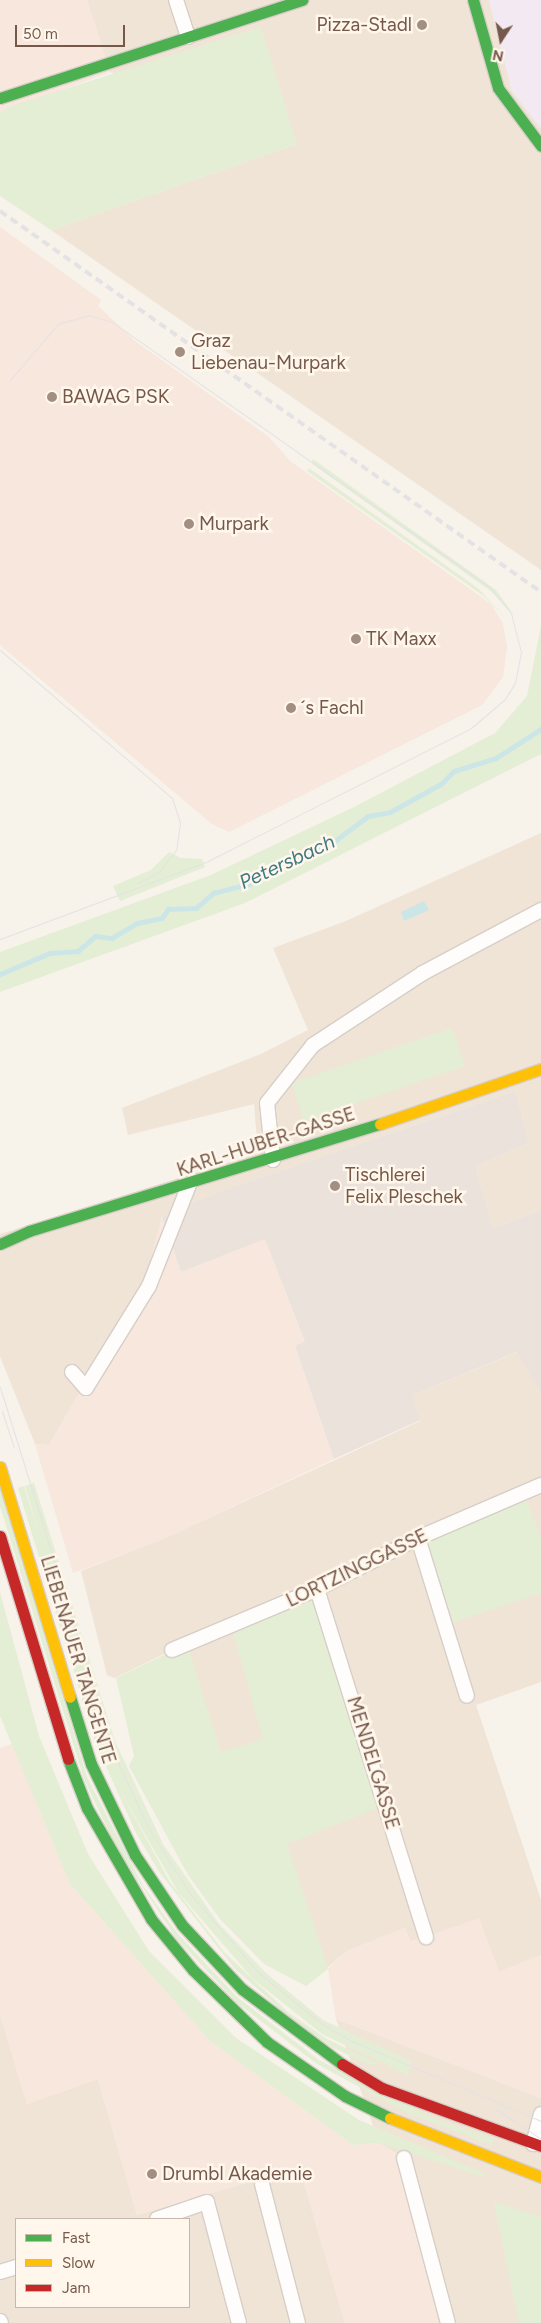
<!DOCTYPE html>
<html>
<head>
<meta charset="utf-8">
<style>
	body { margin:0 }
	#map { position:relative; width:541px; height:2323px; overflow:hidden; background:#f7f2ea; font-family:Figtree,sans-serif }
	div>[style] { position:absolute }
	.residential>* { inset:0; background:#f0e4d7 }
	.commercial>* { inset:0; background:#f7e7dd }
	.industrial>* { inset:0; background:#eae2db }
	.education>* { inset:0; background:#f3e9f2 }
	.green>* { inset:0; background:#e4eed5; transform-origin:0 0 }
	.water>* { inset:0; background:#cce6e7 }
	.stream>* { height:4.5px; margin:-2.25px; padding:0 2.25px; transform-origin:2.25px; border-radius:2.25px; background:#cce6e7 }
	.roads { filter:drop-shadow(1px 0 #d6cec7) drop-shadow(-1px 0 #d6cec7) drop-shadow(0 1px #d6cec7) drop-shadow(0 -1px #d6cec7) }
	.street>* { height:14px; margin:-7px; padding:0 7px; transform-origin:7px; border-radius:7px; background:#fefdfc }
	.fast>* { height:11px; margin:-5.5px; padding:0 5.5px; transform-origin:5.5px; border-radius:5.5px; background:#4caf50 }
	.slow>* { height:11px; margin:-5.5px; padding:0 5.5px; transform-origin:5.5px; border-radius:5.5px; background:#ffc107 }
	.jam>* { height:11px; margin:-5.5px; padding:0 5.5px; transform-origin:5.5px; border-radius:5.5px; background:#c62828 }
	.tram>* { height:1px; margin:-0.5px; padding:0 0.5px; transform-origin:0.5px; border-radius:0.5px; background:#e4e2e4 }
	.rail>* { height:4px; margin-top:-2px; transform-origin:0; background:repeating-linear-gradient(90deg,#e4e2e4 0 8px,transparent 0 13px) }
	.dots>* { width:14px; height:14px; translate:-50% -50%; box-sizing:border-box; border:2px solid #fff7eb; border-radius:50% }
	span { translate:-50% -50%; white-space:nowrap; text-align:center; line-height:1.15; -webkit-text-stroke:5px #fff7eb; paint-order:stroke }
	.poi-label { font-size:19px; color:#76584a }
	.right { translate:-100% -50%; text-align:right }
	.left { translate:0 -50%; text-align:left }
	.street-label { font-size:19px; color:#76584a }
	.water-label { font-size:20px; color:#407982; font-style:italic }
	.legend { position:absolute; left:15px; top:2218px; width:175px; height:90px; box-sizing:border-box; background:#fff7eb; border:1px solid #c8b7ab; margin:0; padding:6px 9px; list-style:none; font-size:15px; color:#76584a }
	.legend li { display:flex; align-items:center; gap:10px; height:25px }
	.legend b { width:25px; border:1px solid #c8b7ab }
	.north { position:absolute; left:476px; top:15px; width:50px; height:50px; -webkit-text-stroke:4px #fff7eb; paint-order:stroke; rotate:191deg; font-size:14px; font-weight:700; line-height:20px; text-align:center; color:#76584a }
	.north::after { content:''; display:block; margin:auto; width:18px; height:22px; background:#76584a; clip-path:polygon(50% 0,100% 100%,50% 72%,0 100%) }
	.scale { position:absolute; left:15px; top:25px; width:110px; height:22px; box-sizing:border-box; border:2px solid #76584a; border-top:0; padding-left:6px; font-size:15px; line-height:18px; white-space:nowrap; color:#76584a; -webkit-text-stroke:4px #fff7eb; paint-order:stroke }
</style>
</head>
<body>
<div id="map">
	<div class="residential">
		<i style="clip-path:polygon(87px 0,489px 0,512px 91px,541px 128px,541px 570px,51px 230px,297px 144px,110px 72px)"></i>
		<i style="clip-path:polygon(541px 833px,541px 1210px,493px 1228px,475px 1166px,529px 1143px,515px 1091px,212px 1194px,162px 1217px,146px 1278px,49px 1445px,35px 1444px,0 1356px,0 1234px,258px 1153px,254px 1104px,128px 1135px,122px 1108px,261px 1054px,308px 1030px,273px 948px,346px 921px)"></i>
		<i style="clip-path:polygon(518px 1352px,541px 1394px,541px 1682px,476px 1705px,541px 1900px,541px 1955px,499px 1972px,479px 1919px,410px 1942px,405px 1928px,347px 1951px,306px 1986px,172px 1650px,115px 1678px,107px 1675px,81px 1571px,163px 1539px,420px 1421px,412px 1395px)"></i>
		<i style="clip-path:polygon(evenodd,0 2014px,27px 2104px,98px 2079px,137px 2215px,249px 2182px,303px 2180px,345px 2323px,0 2323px,0 2014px,16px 2219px,189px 2219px,189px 2307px,16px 2307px,16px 2219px)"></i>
		<i style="clip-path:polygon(336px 2019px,541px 2098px,541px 2323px,448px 2323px,404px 2158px,379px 2143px)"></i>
	</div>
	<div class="commercial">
		<i style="clip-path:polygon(0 0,87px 0,110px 72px,0 113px)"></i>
		<i style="clip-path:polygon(0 227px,101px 300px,98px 306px,135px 341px,269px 437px,290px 461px,491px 604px,503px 624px,507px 647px,503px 677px,482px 705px,229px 832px,212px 824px,0 645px)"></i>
		<i style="clip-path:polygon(162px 1217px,181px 1272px,265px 1239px,305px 1343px,295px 1347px,334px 1459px,161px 1540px,73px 1573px,35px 1444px,49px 1445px,146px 1278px)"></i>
		<i style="clip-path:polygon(12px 1744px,70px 1884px,210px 2041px,353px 2145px,379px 2143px,404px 2158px,448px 2323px,345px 2323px,303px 2180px,249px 2182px,137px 2215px,98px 2079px,27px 2104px,0 2014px,0 1748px)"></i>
		<i style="clip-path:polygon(479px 1918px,499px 1972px,541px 1955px,541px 2098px,336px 2019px,328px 1969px,347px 1951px,405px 1928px,411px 1942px)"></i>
	</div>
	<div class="industrial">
		<i style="clip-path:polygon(515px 1091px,529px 1143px,475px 1166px,493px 1228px,541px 1210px,541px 1394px,517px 1352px,412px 1395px,420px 1420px,334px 1459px,295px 1346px,305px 1342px,265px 1239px,181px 1272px,162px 1217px,212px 1194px)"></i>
	</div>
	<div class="education">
		<i style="clip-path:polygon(489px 0,541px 0,541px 128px,512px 91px)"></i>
	</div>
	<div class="green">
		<i style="clip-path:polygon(261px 27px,297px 144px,51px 230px,0 196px,0 113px,11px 106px)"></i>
		<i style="clip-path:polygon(313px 459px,496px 590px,514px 615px,492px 592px,311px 463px)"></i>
		<i style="clip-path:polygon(309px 468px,479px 589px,507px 620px,485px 597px,307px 471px)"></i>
		<i style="clip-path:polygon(541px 626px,541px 754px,245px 903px,0 992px,0 952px,211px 875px,354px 807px,495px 733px,527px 696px)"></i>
		<i style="clip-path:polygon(169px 852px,181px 858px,202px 859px,205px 867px,120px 901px,113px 886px,151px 870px)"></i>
		<i style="left:452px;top:1028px;width:40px;height:170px;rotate:71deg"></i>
		<i style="clip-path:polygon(34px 1483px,115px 1741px,163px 1844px,219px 1924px,266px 1973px,323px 2020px,411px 2061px,408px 2075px,322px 2034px,253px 1979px,178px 1892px,119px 1789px,170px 1882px,224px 1952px,289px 2013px,327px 2039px,379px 2064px,371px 2065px,333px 2048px,289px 2017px,234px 1968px,160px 1873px,137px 1835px,95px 1742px,18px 1488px,24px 1486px,41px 1541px,25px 1486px)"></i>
		<i style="clip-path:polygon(0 1488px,87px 1777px,143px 1886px,178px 1934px,237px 1997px,319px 2060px,435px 2119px,494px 2138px,492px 2145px,405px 2112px,317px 2064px,236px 2002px,176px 1938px,115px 1845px,84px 1779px,0 1506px)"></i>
		<i style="clip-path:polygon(525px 1497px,541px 1538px,541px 1593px,451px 1623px,427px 1551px,428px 1539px)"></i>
		<i style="clip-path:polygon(317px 1589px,386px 1805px,287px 1844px,328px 1969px,306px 1986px,264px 1964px,220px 1919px,188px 1875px,129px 1766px,134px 1756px,116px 1678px,187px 1644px,221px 1752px,263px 1739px,231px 1625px)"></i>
		<i style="clip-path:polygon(0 1592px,39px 1736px,88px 1854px,149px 1951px,236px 2038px,359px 2120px,486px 2174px,483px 2177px,379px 2143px,353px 2145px,210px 2041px,70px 1884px,0 1716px)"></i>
		<i style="clip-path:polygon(494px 2202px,541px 2217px,541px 2323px,519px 2323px)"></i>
	</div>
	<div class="water">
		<i style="clip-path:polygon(424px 901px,429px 910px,404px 921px,401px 912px)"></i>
	</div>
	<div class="stream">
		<i style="left:0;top:974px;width:54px;rotate:-22.8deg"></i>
		<i style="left:50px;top:953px;width:28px;rotate:-4deg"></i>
		<i style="left:78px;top:951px;width:23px;rotate:-41deg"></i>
		<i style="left:95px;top:936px;width:17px;rotate:7deg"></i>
		<i style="left:112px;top:938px;width:29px;rotate:-31deg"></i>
		<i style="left:137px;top:923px;width:25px;rotate:-11deg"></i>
		<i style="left:162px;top:918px;width:11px;rotate:-56deg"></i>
		<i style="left:168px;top:909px;width:28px;rotate:-2deg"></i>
		<i style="left:196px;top:908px;width:23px;rotate:-41deg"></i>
		<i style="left:213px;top:893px;width:38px;rotate:-14deg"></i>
		<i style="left:250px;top:884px;width:47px;rotate:-35.4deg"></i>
		<i style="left:288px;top:857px;width:41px;rotate:-15.4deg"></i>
		<i style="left:328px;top:846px;width:50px;rotate:-36.9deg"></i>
		<i style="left:368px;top:816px;width:22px;rotate:-10deg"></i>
		<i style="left:390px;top:812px;width:58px;rotate:-28.8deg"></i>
		<i style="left:441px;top:784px;width:18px;rotate:-45deg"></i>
		<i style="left:454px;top:771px;width:44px;rotate:-17.2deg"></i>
		<i style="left:496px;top:758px;width:54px;rotate:-32.8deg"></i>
	</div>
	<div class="roads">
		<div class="street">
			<i style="left:176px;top:0;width:39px;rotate:72deg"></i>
			<i style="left:273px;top:1160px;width:57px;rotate:-96deg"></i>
			<i style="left:267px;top:1103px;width:74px;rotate:-51.6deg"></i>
			<i style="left:313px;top:1045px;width:131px;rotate:-33.2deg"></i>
			<i style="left:423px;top:973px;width:134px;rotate:-28.1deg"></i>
			<i style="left:72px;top:1372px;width:21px;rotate:49deg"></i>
			<i style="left:86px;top:1388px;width:120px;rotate:-58.3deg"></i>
			<i style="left:149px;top:1286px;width:109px;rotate:-68.4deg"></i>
			<i style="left:418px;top:1538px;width:165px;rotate:72.8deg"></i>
			<i style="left:317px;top:1589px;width:365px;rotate:72.6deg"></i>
			<i style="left:172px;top:1650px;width:157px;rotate:-22.8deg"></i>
			<i style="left:317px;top:1589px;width:113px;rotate:-26.8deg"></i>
			<i style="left:418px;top:1538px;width:134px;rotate:-23.3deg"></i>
			<i style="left:533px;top:2144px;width:31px;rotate:-75deg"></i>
			<i style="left:404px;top:2158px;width:171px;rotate:75.1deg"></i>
			<i style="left:262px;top:2184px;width:144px;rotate:75.5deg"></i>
			<i style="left:157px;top:2219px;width:53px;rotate:-18.8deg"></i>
			<i style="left:207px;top:2202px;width:125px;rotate:75.2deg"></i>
			<i style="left:0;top:2272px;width:17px;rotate:-17deg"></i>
			<i style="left:0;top:2321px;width:2px;rotate:63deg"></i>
		</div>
		<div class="fast">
			<i style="left:473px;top:0;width:91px;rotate:74.1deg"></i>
			<i style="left:498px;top:88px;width:72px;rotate:53.4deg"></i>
			<i style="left:0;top:98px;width:318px;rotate:-18deg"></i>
			<i style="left:0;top:1244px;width:32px;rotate:-24deg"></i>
			<i style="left:29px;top:1231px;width:367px;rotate:-17deg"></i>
			<i style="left:70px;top:1697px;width:70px;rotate:72.6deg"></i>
			<i style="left:91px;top:1764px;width:101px;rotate:64.2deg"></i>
			<i style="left:135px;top:1855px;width:84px;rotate:56.1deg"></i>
			<i style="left:182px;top:1925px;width:88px;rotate:46.8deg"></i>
			<i style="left:242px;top:1989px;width:125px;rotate:36.9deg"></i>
			<i style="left:68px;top:1759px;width:53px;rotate:68.8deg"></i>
			<i style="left:87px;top:1808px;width:128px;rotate:60deg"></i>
			<i style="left:151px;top:1919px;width:66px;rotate:50.5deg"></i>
			<i style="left:193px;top:1970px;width:103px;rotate:44.2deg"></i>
			<i style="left:267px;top:2042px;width:95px;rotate:34.7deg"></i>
			<i style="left:345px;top:2096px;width:50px;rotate:26.1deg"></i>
		</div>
		<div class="slow">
			<i style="left:380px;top:1124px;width:170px;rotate:-18.9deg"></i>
			<i style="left:0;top:1467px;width:240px;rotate:73.1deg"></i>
			<i style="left:390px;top:2118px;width:162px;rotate:21.3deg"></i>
		</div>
		<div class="jam">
			<i style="left:0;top:1536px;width:233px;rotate:73deg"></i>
			<i style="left:342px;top:2064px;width:47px;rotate:31deg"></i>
			<i style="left:382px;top:2088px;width:169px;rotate:20deg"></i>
		</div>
	</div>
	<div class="tram">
		<i style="left:0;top:650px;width:227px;rotate:40.7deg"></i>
		<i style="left:172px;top:798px;width:26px;rotate:72deg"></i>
		<i style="left:180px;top:823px;width:27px;rotate:98deg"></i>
		<i style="left:176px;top:850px;width:28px;rotate:128deg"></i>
		<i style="left:159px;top:872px;width:25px;rotate:153deg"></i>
		<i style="left:0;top:939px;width:220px;rotate:-20.5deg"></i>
		<i style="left:206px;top:862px;width:297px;rotate:-26.8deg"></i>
		<i style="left:471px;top:728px;width:45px;rotate:-40.5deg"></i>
		<i style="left:505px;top:699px;width:19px;rotate:-58deg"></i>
		<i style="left:515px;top:683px;width:32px;rotate:-79deg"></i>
		<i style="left:521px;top:652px;width:40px;rotate:-104.4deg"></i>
		<i style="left:511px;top:613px;width:35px;rotate:-130deg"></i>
		<i style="left:488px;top:586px;width:459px;rotate:-144.9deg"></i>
		<i style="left:113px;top:322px;width:25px;rotate:-164deg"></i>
		<i style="left:89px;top:315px;width:32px;rotate:164deg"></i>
		<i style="left:58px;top:324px;width:74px;rotate:130.6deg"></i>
		<i style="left:0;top:1387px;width:387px;rotate:72.7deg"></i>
		<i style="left:115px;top:1756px;width:78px;rotate:65.1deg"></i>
		<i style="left:148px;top:1827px;width:79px;rotate:57.9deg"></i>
		<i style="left:190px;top:1894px;width:105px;rotate:48.9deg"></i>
		<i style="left:259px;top:1973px;width:82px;rotate:39.1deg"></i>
		<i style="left:323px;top:2025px;width:35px;rotate:29deg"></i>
		<i style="left:354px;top:2042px;width:203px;rotate:22.9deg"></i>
		<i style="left:2px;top:1411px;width:38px;rotate:72deg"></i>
		<i style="left:493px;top:2107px;width:58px;rotate:33.7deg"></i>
	</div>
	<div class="rail">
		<i style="left:0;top:211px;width:662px;rotate:35.16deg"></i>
	</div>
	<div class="dots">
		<i style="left:422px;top:25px;background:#a38e82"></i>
		<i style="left:180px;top:352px;background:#a38e82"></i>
		<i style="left:52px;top:397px;background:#a38e82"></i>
		<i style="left:189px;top:524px;background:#a38e82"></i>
		<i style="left:356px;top:639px;background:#a38e82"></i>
		<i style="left:291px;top:708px;background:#a38e82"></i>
		<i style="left:335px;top:1186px;background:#a38e82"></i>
		<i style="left:152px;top:2174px;background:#a38e82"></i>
	</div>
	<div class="poi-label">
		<span class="right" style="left:412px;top:25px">Pizza-Stadl</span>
		<span class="left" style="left:191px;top:352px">Graz<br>Liebenau-Murpark</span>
		<span class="left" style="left:62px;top:397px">BAWAG PSK</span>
		<span class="left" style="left:199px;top:524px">Murpark</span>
		<span class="left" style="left:366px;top:639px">TK Maxx</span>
		<span class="left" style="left:301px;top:708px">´s Fachl</span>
		<span class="left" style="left:345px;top:1186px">Tischlerei<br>Felix Pleschek</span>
		<span class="left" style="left:162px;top:2174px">Drumbl Akademie</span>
	</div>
	<div class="street-label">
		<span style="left:266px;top:1142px;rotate:-18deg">KARL-HUBER-GASSE</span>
		<span style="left:357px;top:1568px;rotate:-26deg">LORTZINGGASSE</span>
		<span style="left:78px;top:1660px;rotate:73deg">LIEBENAUER TANGENTE</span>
		<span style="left:373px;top:1763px;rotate:73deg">MENDELGASSE</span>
	</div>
	<div class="water-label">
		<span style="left:287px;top:862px;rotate:-25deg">Petersbach</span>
	</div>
	<ul class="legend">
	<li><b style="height:6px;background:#4caf50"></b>Fast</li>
	<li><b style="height:6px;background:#ffc107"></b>Slow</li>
	<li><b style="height:6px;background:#c62828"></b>Jam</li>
	</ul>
	<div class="north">N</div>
	<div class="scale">50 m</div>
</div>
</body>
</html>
